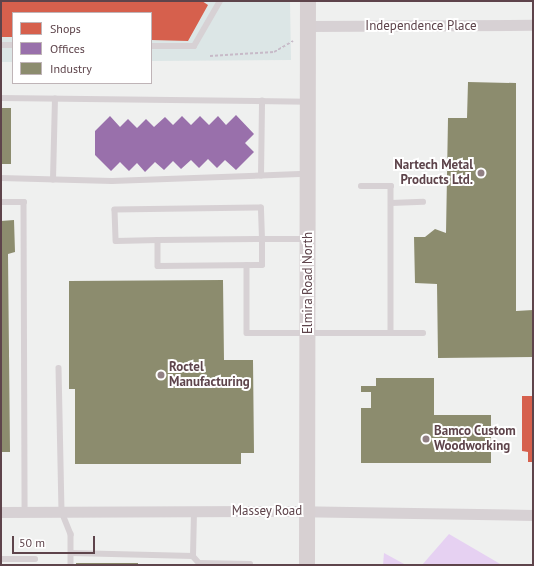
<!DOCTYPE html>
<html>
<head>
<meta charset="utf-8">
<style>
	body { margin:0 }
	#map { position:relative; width:534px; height:566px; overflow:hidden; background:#eff0ef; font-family:"PT Sans",sans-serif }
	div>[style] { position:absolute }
	.commercial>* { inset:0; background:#dce6e6 }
	.green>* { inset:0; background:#e6d1f2 }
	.shops>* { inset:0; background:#d6604d }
	.offices>* { inset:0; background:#9970ab }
	.industry>* { inset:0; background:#8c8c6e; transform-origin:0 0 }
	.path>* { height:2px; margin-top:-1px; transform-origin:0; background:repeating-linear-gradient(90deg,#c7bac8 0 3px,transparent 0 5px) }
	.service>* { height:5.5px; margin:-2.75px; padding:0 2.75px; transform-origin:2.75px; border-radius:2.75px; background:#d7d1d4 }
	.minor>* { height:11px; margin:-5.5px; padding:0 5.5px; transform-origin:5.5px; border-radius:5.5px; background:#d7d1d4 }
	.secondary>* { height:16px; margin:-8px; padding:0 8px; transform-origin:8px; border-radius:8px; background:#d7d0d2 }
	.dots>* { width:11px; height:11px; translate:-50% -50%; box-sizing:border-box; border:2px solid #fff; border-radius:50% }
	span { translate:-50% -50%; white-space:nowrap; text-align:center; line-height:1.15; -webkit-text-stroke:4px #fff; paint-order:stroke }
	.street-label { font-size:13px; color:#5e444b }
	.poi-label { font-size:13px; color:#5e444b; font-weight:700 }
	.right { translate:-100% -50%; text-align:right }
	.left { translate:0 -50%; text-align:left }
	.frame { position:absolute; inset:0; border:2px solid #5e444b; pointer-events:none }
	.legend { position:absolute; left:12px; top:12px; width:140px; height:72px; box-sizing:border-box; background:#fff; border:1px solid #bfb4b7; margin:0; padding:5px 7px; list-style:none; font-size:12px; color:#5e444b }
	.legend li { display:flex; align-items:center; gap:8px; height:20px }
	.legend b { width:20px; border:1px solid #bfb4b7 }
	.scale { position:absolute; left:12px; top:536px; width:83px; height:18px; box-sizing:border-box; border:2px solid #5e444b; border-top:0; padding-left:5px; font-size:12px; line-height:14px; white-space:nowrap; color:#5e444b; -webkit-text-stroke:3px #fff; paint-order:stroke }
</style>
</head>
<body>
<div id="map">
	<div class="commercial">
		<i style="clip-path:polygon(1px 1px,290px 1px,291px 60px,151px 61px,151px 13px,13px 13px,13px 62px,1px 62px)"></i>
	</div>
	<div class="green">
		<i style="clip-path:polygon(449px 534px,502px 565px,422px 565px)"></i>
		<i style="clip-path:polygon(384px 553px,406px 565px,383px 565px)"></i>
	</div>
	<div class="shops">
		<i style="clip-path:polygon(1px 1px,202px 1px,208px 5px,188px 41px,151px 40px,151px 13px,13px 13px,13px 37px,1px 37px)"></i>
		<i style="clip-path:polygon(522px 396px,533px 396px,533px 462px,528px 462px,528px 452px,522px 451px)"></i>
	</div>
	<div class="offices">
		<i style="clip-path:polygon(236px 115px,254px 134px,245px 143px,254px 152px,236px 170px,225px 160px,217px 168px,208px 159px,199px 168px,191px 160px,181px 169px,173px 161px,164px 170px,155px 162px,145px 172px,137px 163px,129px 171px,120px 162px,111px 171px,95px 155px,95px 131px,110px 116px,120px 127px,128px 119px,137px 128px,146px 119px,154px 127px,165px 117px,173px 125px,182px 116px,191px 125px,200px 116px,209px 125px,218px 116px,226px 125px)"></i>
	</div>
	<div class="industry">
		<i style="clip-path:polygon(468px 82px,516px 83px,516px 311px,533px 310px,533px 357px,438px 358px,437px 284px,415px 283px,414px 237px,425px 237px,435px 229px,446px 233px,448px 118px,467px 118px)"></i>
		<i style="left:1px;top:108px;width:10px;height:56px"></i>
		<i style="clip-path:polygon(14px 220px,15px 252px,8px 254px,10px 452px,1px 452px,1px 221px)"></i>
		<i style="clip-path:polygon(223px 280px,224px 360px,253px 360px,254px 453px,241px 453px,241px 464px,75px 464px,75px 389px,69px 389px,69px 281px)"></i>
		<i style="clip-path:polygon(376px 378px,434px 378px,434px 415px,491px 415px,491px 463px,361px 463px,361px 408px,371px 408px,371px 392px,361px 392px,361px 386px,376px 386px)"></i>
		<i style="left:76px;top:563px;width:62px;height:2px"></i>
	</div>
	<div class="path">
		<i style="left:210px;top:56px;width:64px;rotate:-3.6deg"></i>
		<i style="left:274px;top:52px;width:22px;rotate:-30deg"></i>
	</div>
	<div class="service">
		<i style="left:1px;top:45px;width:12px"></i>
		<i style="left:151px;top:46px;width:43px"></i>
		<i style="left:194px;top:46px;width:52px;rotate:-60deg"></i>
		<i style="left:1px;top:98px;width:306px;rotate:0.7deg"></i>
		<i style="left:261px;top:176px;width:75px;rotate:-89.2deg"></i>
		<i style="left:1px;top:178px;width:111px;rotate:1.5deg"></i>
		<i style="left:112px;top:181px;width:194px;rotate:-2.1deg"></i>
		<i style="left:53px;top:180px;width:81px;rotate:-88.6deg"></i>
		<i style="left:361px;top:186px;width:30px"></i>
		<i style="left:391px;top:186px;width:147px;rotate:90deg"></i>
		<i style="left:1px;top:202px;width:23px"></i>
		<i style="left:24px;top:202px;width:310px;rotate:89.8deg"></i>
		<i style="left:391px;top:203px;width:32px;rotate:-2deg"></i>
		<i style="left:158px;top:240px;width:26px;rotate:90deg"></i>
		<i style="left:158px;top:266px;width:104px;rotate:-0.6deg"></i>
		<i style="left:262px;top:265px;width:26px;rotate:-90deg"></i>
		<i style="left:262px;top:239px;width:31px;rotate:-92deg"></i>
		<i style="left:261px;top:208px;width:146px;rotate:179.2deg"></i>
		<i style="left:115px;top:210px;width:31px;rotate:88deg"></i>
		<i style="left:116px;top:241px;width:42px;rotate:-1.4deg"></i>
		<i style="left:158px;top:240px;width:104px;rotate:-0.6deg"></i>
		<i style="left:262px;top:239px;width:43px"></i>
		<i style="left:247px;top:265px;width:68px;rotate:90deg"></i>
		<i style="left:247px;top:333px;width:176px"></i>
		<i style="left:59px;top:368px;width:144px;rotate:88.8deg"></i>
		<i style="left:62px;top:512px;width:24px;rotate:68deg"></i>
		<i style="left:71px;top:534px;width:31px;rotate:90deg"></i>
		<i style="left:71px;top:553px;width:122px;rotate:1.4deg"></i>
		<i style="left:193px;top:556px;width:9px;rotate:49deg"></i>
		<i style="left:199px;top:563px;width:51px;rotate:1.1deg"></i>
		<i style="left:193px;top:556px;width:45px;rotate:-88.7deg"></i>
		<i style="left:1px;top:559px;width:34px"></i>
	</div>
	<div class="minor">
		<i style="left:309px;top:26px;width:224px;rotate:-0.3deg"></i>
		<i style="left:1px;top:512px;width:285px;rotate:-0.2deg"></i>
		<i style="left:286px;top:511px;width:247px;rotate:0.9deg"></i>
	</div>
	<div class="secondary">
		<i style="left:307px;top:565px;width:564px;rotate:-89.9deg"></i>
	</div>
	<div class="dots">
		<i style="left:481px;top:173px;background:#918084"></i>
		<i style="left:161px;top:375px;background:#918084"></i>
		<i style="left:426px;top:439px;background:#918084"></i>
	</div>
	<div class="street-label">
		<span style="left:421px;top:26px">Independence Place</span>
		<span style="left:308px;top:283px;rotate:-90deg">Elmira Road North</span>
		<span style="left:267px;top:511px">Massey Road</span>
	</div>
	<div class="poi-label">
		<span class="right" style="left:473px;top:173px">Nartech Metal<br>Products Ltd.</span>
		<span class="left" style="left:169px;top:375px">Roctel<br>Manufacturing</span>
		<span class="left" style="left:434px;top:439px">Bamco Custom<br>Woodworking</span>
	</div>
	<div class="frame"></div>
	<ul class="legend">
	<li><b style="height:11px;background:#d6604d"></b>Shops</li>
	<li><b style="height:11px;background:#9970ab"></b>Offices</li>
	<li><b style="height:11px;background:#8c8c6e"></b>Industry</li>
	</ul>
	<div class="scale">50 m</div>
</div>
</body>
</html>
